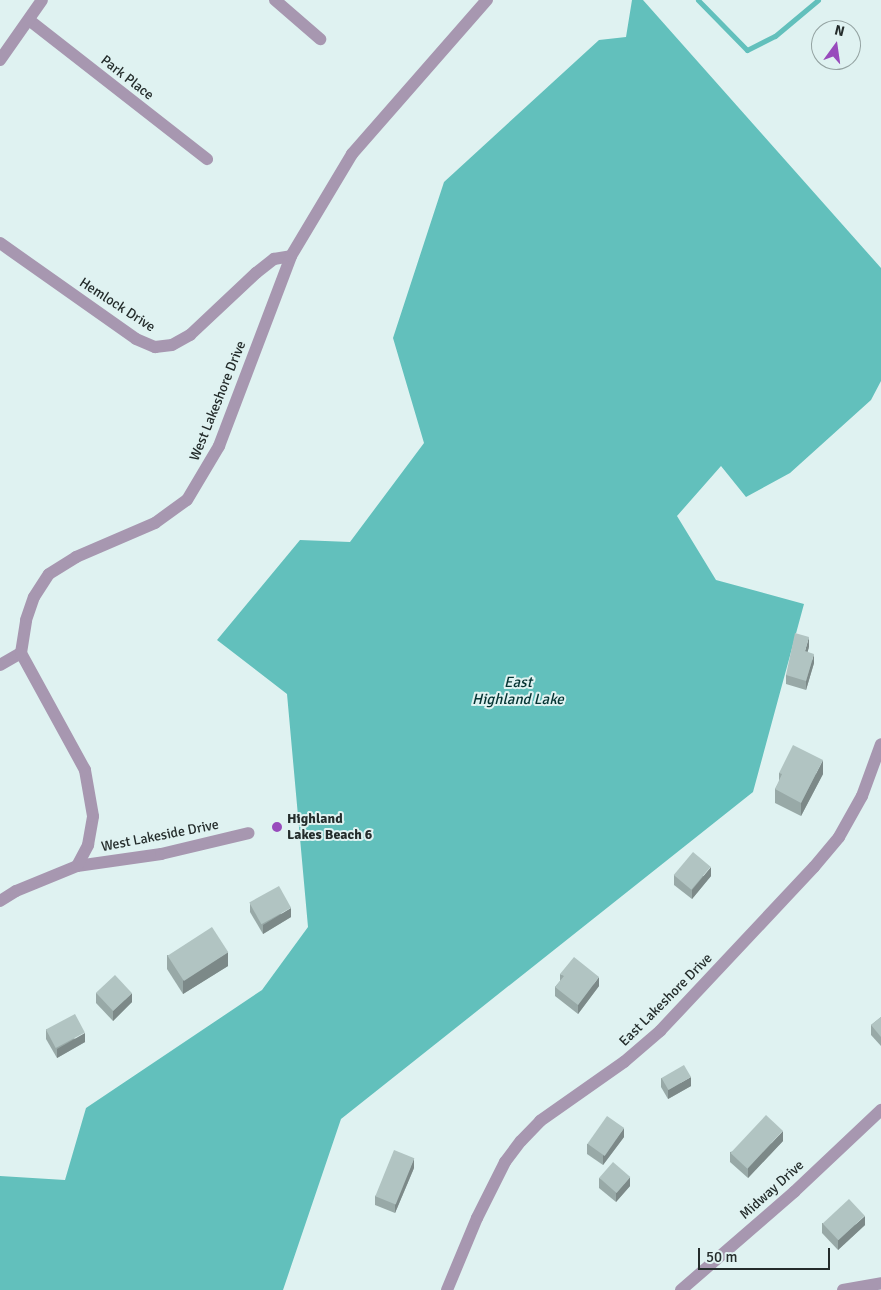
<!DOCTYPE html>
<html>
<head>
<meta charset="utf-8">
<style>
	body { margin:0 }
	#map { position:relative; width:881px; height:1290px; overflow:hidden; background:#dff2f1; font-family:Signika,sans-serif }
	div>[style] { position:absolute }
	.water>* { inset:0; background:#62c0bc }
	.stream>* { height:5px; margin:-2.5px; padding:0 2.5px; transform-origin:2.5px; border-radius:2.5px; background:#62c0bc }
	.minor>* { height:12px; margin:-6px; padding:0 6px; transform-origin:6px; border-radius:6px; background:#a797b0 }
	.tertiary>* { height:12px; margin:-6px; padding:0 6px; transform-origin:6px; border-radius:6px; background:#a797b0 }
	.wall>* { inset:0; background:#98a9a7 }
	.shaded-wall>* { inset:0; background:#7c8988 }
	.building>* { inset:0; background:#b1c4c2; transform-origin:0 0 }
	.dots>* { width:14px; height:14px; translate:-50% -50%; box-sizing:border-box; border:2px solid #dff2f1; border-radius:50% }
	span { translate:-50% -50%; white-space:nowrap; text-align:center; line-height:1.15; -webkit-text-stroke:4px #dff2f1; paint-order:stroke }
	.street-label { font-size:14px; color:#242c2b }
	.poi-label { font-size:14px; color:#242c2b; font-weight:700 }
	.left { translate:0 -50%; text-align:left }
	.water-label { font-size:15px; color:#053433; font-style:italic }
	.north { position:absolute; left:811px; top:20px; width:50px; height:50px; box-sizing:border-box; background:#dff2f1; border:1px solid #94a3a2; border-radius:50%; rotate:14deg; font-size:14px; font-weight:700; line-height:20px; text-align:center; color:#242c2b }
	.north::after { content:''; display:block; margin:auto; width:18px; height:22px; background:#984bbc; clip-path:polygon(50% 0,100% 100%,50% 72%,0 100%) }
	.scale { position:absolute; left:698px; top:1248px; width:132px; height:22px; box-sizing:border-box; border:2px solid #242c2b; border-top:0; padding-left:6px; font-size:15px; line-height:18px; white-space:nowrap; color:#242c2b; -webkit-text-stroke:4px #dff2f1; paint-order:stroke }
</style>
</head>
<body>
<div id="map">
	<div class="water">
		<i style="clip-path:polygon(632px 0,643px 0,881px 268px,881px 381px,871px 400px,790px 473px,746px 497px,721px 466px,677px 516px,716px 580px,804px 604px,753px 792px,341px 1119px,283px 1290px,0 1290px,0 1176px,65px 1180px,86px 1108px,262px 990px,308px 927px,287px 694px,217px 640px,300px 540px,350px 542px,424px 443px,393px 338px,444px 182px,599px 40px,626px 37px)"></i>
	</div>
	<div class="stream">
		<i style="left:698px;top:0;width:70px;rotate:45.6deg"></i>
		<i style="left:747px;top:50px;width:31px;rotate:-27deg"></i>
		<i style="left:775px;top:36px;width:56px;rotate:-39.9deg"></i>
	</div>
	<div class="minor">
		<i style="left:275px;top:0;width:60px;rotate:40.9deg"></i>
		<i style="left:29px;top:20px;width:226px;rotate:38deg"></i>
		<i style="left:0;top:243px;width:166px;rotate:35.2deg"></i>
		<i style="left:136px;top:339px;width:21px;rotate:23deg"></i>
		<i style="left:155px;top:347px;width:17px;rotate:-7deg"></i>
		<i style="left:172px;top:345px;width:21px;rotate:-29deg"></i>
		<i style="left:190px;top:335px;width:91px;rotate:-43.2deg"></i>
		<i style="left:256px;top:273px;width:23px;rotate:-38deg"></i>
		<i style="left:274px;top:259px;width:17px;rotate:-10deg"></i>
		<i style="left:0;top:665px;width:24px;rotate:-30deg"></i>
		<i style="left:77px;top:866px;width:85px;rotate:-8.1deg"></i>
		<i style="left:161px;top:854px;width:90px;rotate:-13.4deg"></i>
		<i style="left:0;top:901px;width:19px;rotate:-32deg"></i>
		<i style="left:16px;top:891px;width:66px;rotate:-22.3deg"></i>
		<i style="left:77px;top:866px;width:24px;rotate:-62deg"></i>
		<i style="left:88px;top:845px;width:29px;rotate:-80deg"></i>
		<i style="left:93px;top:816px;width:47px;rotate:-99.9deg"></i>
		<i style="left:85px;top:770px;width:133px;rotate:-118.7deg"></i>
		<i style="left:21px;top:653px;width:33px;rotate:-81deg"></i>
		<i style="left:26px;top:620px;width:24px;rotate:-71deg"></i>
		<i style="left:34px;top:597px;width:27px;rotate:-57deg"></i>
		<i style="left:49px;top:574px;width:32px;rotate:-32deg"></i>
		<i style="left:76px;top:557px;width:86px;rotate:-23.3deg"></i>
		<i style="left:155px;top:523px;width:39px;rotate:-36deg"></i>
		<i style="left:187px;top:500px;width:63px;rotate:-59.3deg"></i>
		<i style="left:219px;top:446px;width:203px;rotate:-69.2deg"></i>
		<i style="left:291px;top:256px;width:119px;rotate:-59.1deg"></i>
		<i style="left:352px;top:154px;width:205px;rotate:-48.8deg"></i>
		<i style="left:447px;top:1290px;width:78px;rotate:-67.4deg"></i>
		<i style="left:477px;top:1218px;width:63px;rotate:-63.4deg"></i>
		<i style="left:505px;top:1162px;width:26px;rotate:-53deg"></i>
		<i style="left:521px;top:1141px;width:28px;rotate:-46deg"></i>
		<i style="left:540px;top:1121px;width:103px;rotate:-35.1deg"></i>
		<i style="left:624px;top:1062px;width:48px;rotate:-40.7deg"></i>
		<i style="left:660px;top:1031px;width:225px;rotate:-46.8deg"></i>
		<i style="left:814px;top:867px;width:39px;rotate:-50deg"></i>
		<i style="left:839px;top:837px;width:47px;rotate:-60.7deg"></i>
		<i style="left:862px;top:796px;width:55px;rotate:-69.9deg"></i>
		<i style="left:681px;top:1290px;width:150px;rotate:-40.9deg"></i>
		<i style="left:794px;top:1192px;width:120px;rotate:-43.3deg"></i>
		<i style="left:843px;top:1290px;width:39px;rotate:-10deg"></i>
	</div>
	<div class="tertiary">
		<i style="left:0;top:60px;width:73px;rotate:-55deg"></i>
	</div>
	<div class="wall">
		<i style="clip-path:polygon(809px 647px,807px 652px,814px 663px,806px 690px,786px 684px,786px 675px)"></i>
		<i style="clip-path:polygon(779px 773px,823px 774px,801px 816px,775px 803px,775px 789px,779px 782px)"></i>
		<i style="clip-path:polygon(674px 875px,711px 876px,692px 899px,674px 885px)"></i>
		<i style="clip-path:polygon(250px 903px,291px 917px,263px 934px,250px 912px)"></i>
		<i style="clip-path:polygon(167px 955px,228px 966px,183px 994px,167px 969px)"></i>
		<i style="clip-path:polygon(560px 974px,599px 986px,578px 1014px,555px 996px,555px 987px,560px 981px)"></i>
		<i style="clip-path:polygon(96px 993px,132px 1002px,113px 1021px,96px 1003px)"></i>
		<i style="clip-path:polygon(881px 1017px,881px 1046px,871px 1035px,871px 1025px)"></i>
		<i style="clip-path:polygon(46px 1029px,85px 1042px,57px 1058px,46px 1039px)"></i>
		<i style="clip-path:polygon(661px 1078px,691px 1086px,668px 1099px,661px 1087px)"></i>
		<i style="clip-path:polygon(624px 1137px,603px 1165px,587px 1154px,587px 1144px)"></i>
		<i style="clip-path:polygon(783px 1141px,748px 1178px,730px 1162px,730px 1152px)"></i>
		<i style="clip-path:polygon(414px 1168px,395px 1213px,375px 1205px,375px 1196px)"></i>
		<i style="clip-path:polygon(599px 1178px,630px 1186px,616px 1202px,599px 1188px)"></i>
		<i style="clip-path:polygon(822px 1223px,865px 1225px,838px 1250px,822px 1233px)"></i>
	</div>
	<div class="shaded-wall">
		<i style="clip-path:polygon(809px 637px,809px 647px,805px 661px,805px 651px)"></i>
		<i style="clip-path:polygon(814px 654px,814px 663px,806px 690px,806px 681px)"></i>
		<i style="clip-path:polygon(823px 760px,823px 774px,801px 816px,801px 803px)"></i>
		<i style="clip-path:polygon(711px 867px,711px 876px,692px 899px,692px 890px)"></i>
		<i style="clip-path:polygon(291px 908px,291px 917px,263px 934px,263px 925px)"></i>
		<i style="clip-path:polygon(228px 952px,228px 966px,183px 994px,183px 980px)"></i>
		<i style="clip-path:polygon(599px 977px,599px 986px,578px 1014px,578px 1005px)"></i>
		<i style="clip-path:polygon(132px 993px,132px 1002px,113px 1021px,113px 1011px)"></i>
		<i style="clip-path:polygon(85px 1033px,85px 1042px,57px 1058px,57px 1049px)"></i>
		<i style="clip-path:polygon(691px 1077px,691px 1086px,668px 1099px,668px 1090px)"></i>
		<i style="clip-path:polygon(624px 1128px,624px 1137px,603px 1165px,603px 1156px)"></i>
		<i style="clip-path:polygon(783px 1131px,783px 1141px,748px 1178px,748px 1168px)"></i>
		<i style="clip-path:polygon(414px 1158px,414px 1168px,395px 1213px,395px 1204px)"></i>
		<i style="clip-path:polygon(630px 1177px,630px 1186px,616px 1202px,616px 1193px)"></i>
		<i style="clip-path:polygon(865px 1216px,865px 1225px,838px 1250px,838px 1240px)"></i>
	</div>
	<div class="building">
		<i style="clip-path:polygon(795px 633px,809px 637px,805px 651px,814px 654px,806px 681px,786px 675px)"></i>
		<i style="clip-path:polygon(793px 745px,823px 760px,801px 803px,775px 789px,782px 774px,779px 773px)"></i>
		<i style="left:693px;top:852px;width:23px;height:30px;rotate:40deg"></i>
		<i style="left:279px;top:886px;width:25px;height:34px;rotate:61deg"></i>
		<i style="left:212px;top:927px;width:30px;height:53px;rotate:57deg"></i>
		<i style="clip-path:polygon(574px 957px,599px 977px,578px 1005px,555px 987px,564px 976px,560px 974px)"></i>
		<i style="left:115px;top:975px;width:25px;height:26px;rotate:47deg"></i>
		<i style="left:75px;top:1014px;width:21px;height:33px;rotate:62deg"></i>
		<i style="clip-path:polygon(881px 1017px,881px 1037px,871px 1025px)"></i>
		<i style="left:684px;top:1065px;width:14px;height:26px;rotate:60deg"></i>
		<i style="left:766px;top:1115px;width:23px;height:52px;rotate:43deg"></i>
		<i style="left:607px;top:1116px;width:21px;height:34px;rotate:35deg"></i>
		<i style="left:394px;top:1150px;width:22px;height:50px;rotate:22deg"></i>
		<i style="left:613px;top:1162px;width:23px;height:21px;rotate:41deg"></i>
		<i style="left:849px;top:1199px;width:23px;height:36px;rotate:47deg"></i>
	</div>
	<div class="dots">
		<i style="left:277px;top:827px;background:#984bbc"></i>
	</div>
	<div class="street-label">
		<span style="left:127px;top:78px;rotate:38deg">Park Place</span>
		<span style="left:117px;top:305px;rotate:33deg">Hemlock Drive</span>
		<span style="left:218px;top:401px;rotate:-68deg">West Lakeshore Drive</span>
		<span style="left:160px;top:836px;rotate:-11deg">West Lakeside Drive</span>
		<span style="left:666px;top:1000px;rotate:-45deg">East Lakeshore Drive</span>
		<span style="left:772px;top:1190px;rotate:-42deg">Midway Drive</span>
	</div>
	<div class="poi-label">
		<span class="left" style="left:287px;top:827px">Highland<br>Lakes Beach 6</span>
	</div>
	<div class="water-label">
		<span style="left:518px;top:691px">East<br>Highland Lake</span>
	</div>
	<div class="north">N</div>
	<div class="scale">50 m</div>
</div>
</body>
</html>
